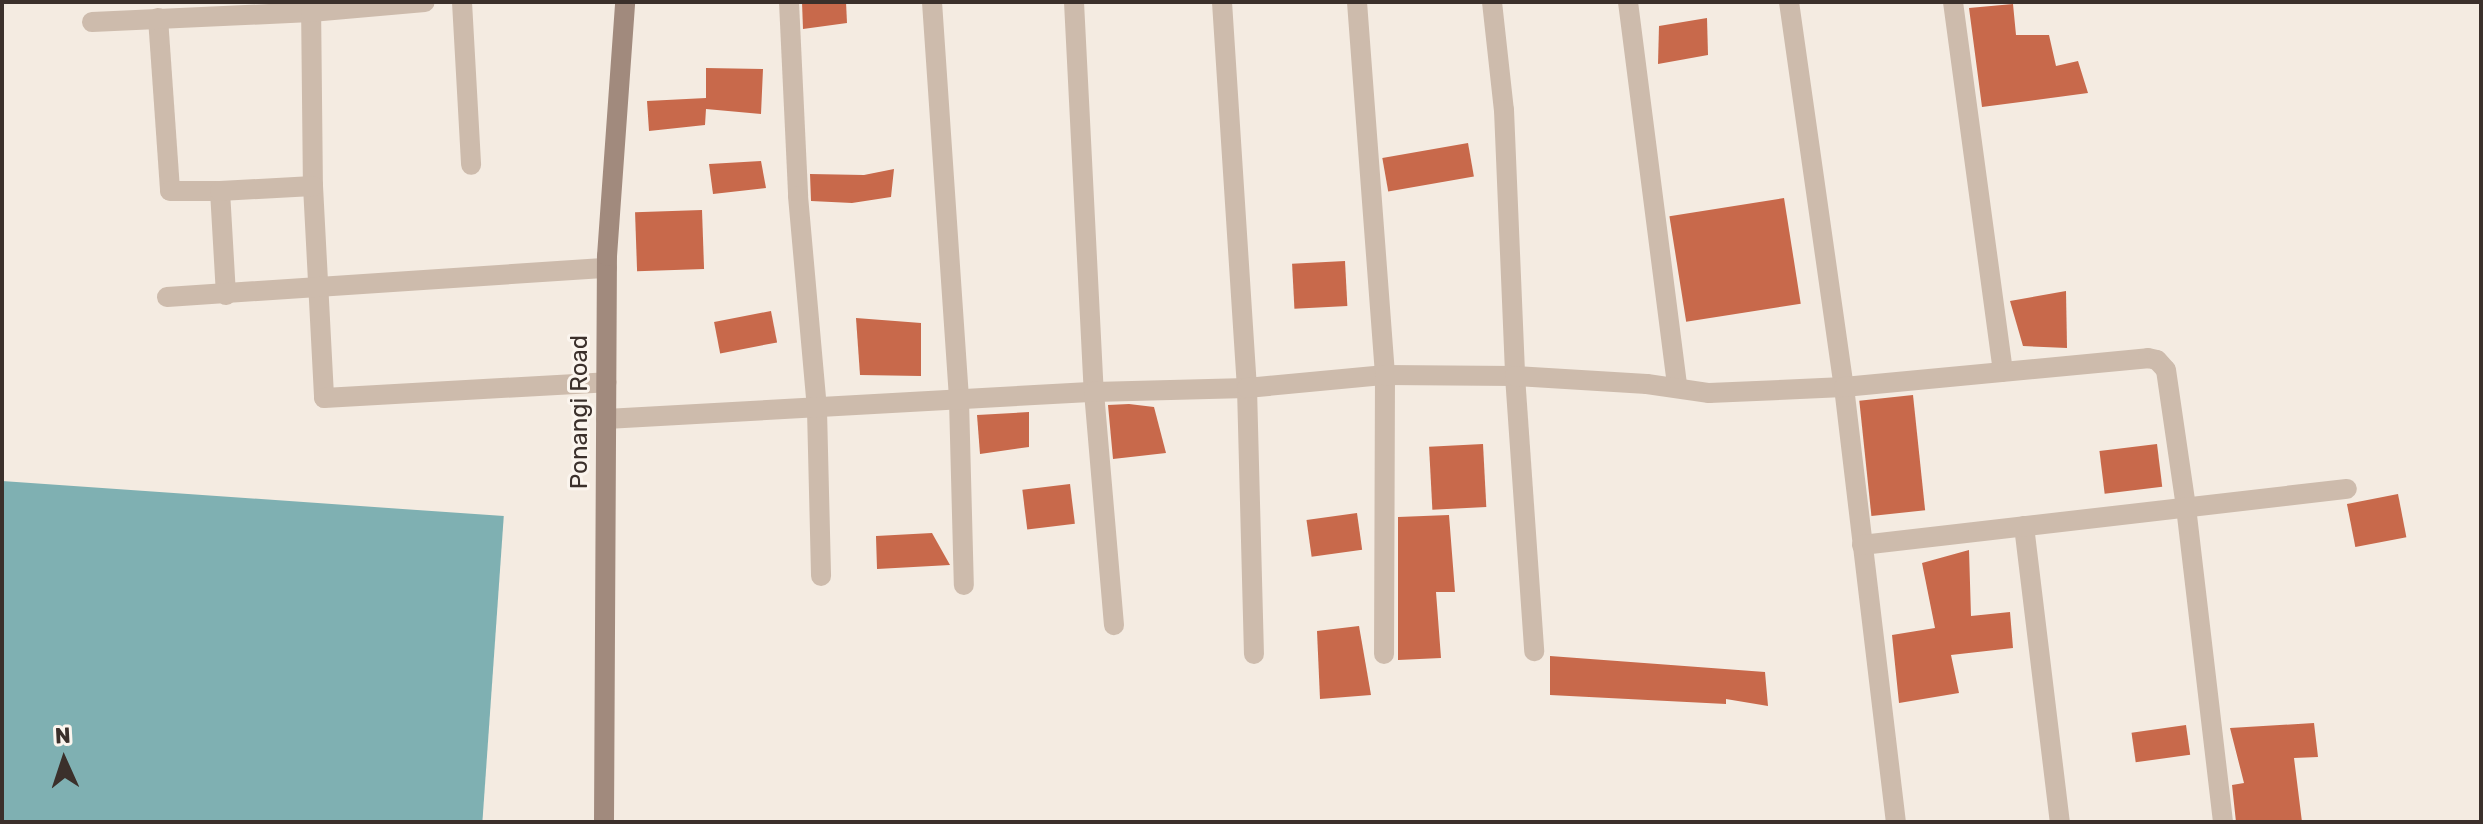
<!DOCTYPE html>
<html>
<head>
<meta charset="utf-8">
<style>
	body { margin:0 }
	#map { position:relative; width:2483px; height:824px; overflow:hidden; background:#f4ebe1; font-family:Rubik,sans-serif }
	div>[style] { position:absolute }
	.water>* { inset:0; background:#7fb0b2; transform-origin:0 0 }
	.building>* { inset:0; background:#c8694b; transform-origin:0 0 }
	.street>* { height:20px; margin:-10px; padding:0 10px; transform-origin:10px; border-radius:10px; background:#cdbbac }
	.secondary>* { height:20px; margin:-10px; padding:0 10px; transform-origin:10px; border-radius:10px; background:#a18a7d }
	span { translate:-50% -50%; white-space:nowrap; text-align:center; line-height:1.15; -webkit-text-stroke:6px #fbf5ee; paint-order:stroke }
	.street-label { font-size:24px; color:#3b302b }
	.frame { position:absolute; inset:0; border:4px solid #3b302b; pointer-events:none }
	.north { position:absolute; left:24px; top:720px; width:80px; height:80px; -webkit-text-stroke:6px #fbf5ee; paint-order:stroke; rotate:357deg; font-size:22px; font-weight:700; line-height:32px; text-align:center; color:#3b302b }
	.north::after { content:''; display:block; margin:auto; width:28px; height:36px; background:#3b302b; clip-path:polygon(50% 0,100% 100%,50% 72%,0 100%) }
</style>
</head>
<body>
<div id="map">
	<div class="water">
		<i style="left:2px;top:481px;width:503px;height:341px;rotate:4deg"></i>
	</div>
	<div class="building">
		<i style="clip-path:polygon(802px 2px,846px 2px,847px 23px,803px 29px)"></i>
		<i style="clip-path:polygon(2013px 4px,2016px 35px,2049px 35px,2056px 66px,2078px 61px,2088px 93px,1982px 107px,1969px 8px)"></i>
		<i style="clip-path:polygon(1707px 18px,1708px 55px,1658px 64px,1659px 26px)"></i>
		<i style="clip-path:polygon(706px 68px,763px 69px,761px 114px,706px 109px,705px 125px,649px 131px,647px 101px,706px 98px)"></i>
		<i style="left:1468px;top:143px;width:34px;height:87px;rotate:80deg"></i>
		<i style="clip-path:polygon(761px 161px,766px 188px,713px 194px,709px 164px)"></i>
		<i style="clip-path:polygon(894px 169px,891px 197px,852px 203px,811px 201px,810px 174px,864px 175px)"></i>
		<i style="left:1784px;top:198px;width:107px;height:116px;rotate:81deg"></i>
		<i style="left:702px;top:210px;width:59px;height:67px;rotate:88deg"></i>
		<i style="left:1345px;top:261px;width:45px;height:53px;rotate:87deg"></i>
		<i style="clip-path:polygon(2066px 291px,2067px 348px,2023px 346px,2010px 301px)"></i>
		<i style="left:771px;top:311px;width:32px;height:58px;rotate:79deg"></i>
		<i style="clip-path:polygon(856px 318px,921px 323px,921px 376px,860px 375px)"></i>
		<i style="left:1913px;top:395px;width:116px;height:54px;rotate:84deg"></i>
		<i style="clip-path:polygon(1129px 404px,1154px 407px,1166px 453px,1113px 459px,1108px 405px)"></i>
		<i style="clip-path:polygon(1029px 412px,1029px 447px,980px 454px,977px 415px)"></i>
		<i style="left:1483px;top:444px;width:63px;height:54px;rotate:87deg"></i>
		<i style="left:2157px;top:444px;width:43px;height:58px;rotate:83deg"></i>
		<i style="left:1070px;top:484px;width:40px;height:48px;rotate:83deg"></i>
		<i style="left:2398px;top:494px;width:44px;height:52px;rotate:79deg"></i>
		<i style="left:1357px;top:513px;width:37px;height:51px;rotate:82deg"></i>
		<i style="clip-path:polygon(1449px 515px,1455px 592px,1436px 592px,1441px 658px,1398px 660px,1398px 517px)"></i>
		<i style="clip-path:polygon(932px 533px,950px 565px,877px 569px,876px 536px)"></i>
		<i style="clip-path:polygon(1969px 550px,1971px 616px,2010px 612px,2013px 648px,1951px 655px,1959px 693px,1899px 703px,1892px 635px,1935px 628px,1922px 563px)"></i>
		<i style="clip-path:polygon(1359px 626px,1371px 695px,1320px 699px,1317px 631px)"></i>
		<i style="clip-path:polygon(1550px 656px,1765px 672px,1768px 706px,1726px 699px,1726px 704px,1550px 695px)"></i>
		<i style="clip-path:polygon(2314px 723px,2318px 757px,2294px 758px,2302px 822px,2236px 822px,2232px 785px,2244px 783px,2230px 728px)"></i>
		<i style="left:2186px;top:725px;width:30px;height:55px;rotate:82deg"></i>
	</div>
	<div class="street">
		<i style="left:311px;top:2px;width:184px;rotate:89.4deg"></i>
		<i style="left:313px;top:186px;width:212px;rotate:87deg"></i>
		<i style="left:324px;top:398px;width:283px;rotate:-3.2deg"></i>
		<i style="left:462px;top:2px;width:163px;rotate:86.8deg"></i>
		<i style="left:789px;top:2px;width:194px;rotate:87.3deg"></i>
		<i style="left:798px;top:196px;width:215px;rotate:84.9deg"></i>
		<i style="left:817px;top:410px;width:166px;rotate:88.6deg"></i>
		<i style="left:932px;top:2px;width:399px;rotate:86.1deg"></i>
		<i style="left:959px;top:400px;width:185px;rotate:88.5deg"></i>
		<i style="left:1074px;top:2px;width:391px;rotate:87.1deg"></i>
		<i style="left:1094px;top:392px;width:234px;rotate:85.1deg"></i>
		<i style="left:1222px;top:2px;width:387px;rotate:86.3deg"></i>
		<i style="left:1247px;top:388px;width:266px;rotate:88.5deg"></i>
		<i style="left:1357px;top:2px;width:374px;rotate:85.7deg"></i>
		<i style="left:1385px;top:375px;width:279px;rotate:90.2deg"></i>
		<i style="left:1492px;top:2px;width:109px;rotate:83.7deg"></i>
		<i style="left:1504px;top:110px;width:266px;rotate:87.6deg"></i>
		<i style="left:1515px;top:376px;width:276px;rotate:86deg"></i>
		<i style="left:1628px;top:2px;width:388px;rotate:82.7deg"></i>
		<i style="left:1789px;top:2px;width:389px;rotate:81.9deg"></i>
		<i style="left:1844px;top:387px;width:438px;rotate:83.2deg"></i>
		<i style="left:1953px;top:2px;width:373px;rotate:82.3deg"></i>
		<i style="left:158px;top:18px;width:173px;rotate:86deg"></i>
		<i style="left:170px;top:191px;width:50px"></i>
		<i style="left:92px;top:22px;width:219px;rotate:-2.6deg"></i>
		<i style="left:311px;top:12px;width:114px;rotate:-5deg"></i>
		<i style="left:226px;top:295px;width:104px;rotate:-93.3deg"></i>
		<i style="left:220px;top:191px;width:93px;rotate:-3.1deg"></i>
		<i style="left:167px;top:297px;width:441px;rotate:-3.8deg"></i>
		<i style="left:606px;top:419px;width:489px;rotate:-3.2deg"></i>
		<i style="left:1094px;top:392px;width:153px;rotate:-1.5deg"></i>
		<i style="left:1247px;top:388px;width:139px;rotate:-5.4deg"></i>
		<i style="left:1385px;top:375px;width:130px;rotate:0.4deg"></i>
		<i style="left:1515px;top:376px;width:132px;rotate:3.5deg"></i>
		<i style="left:1647px;top:384px;width:63px;rotate:8.3deg"></i>
		<i style="left:1709px;top:393px;width:135px;rotate:-2.5deg"></i>
		<i style="left:1844px;top:387px;width:305px;rotate:-5.4deg"></i>
		<i style="left:2148px;top:358px;width:9px;rotate:13deg"></i>
		<i style="left:2157px;top:360px;width:13px;rotate:48deg"></i>
		<i style="left:2166px;top:370px;width:138px;rotate:81.7deg"></i>
		<i style="left:2186px;top:507px;width:317px;rotate:83.3deg"></i>
		<i style="left:2024px;top:526px;width:298px;rotate:83.1deg"></i>
		<i style="left:1862px;top:545px;width:488px;rotate:-6.6deg"></i>
	</div>
	<div class="secondary">
		<i style="left:604px;top:822px;width:566px;rotate:-89.7deg"></i>
		<i style="left:607px;top:256px;width:255px;rotate:-85.9deg"></i>
	</div>
	<div class="street-label">
		<span style="left:580px;top:412px;rotate:-90deg">Ponangi Road</span>
	</div>
	<div class="frame"></div>
	<div class="north">N</div>
</div>
</body>
</html>
